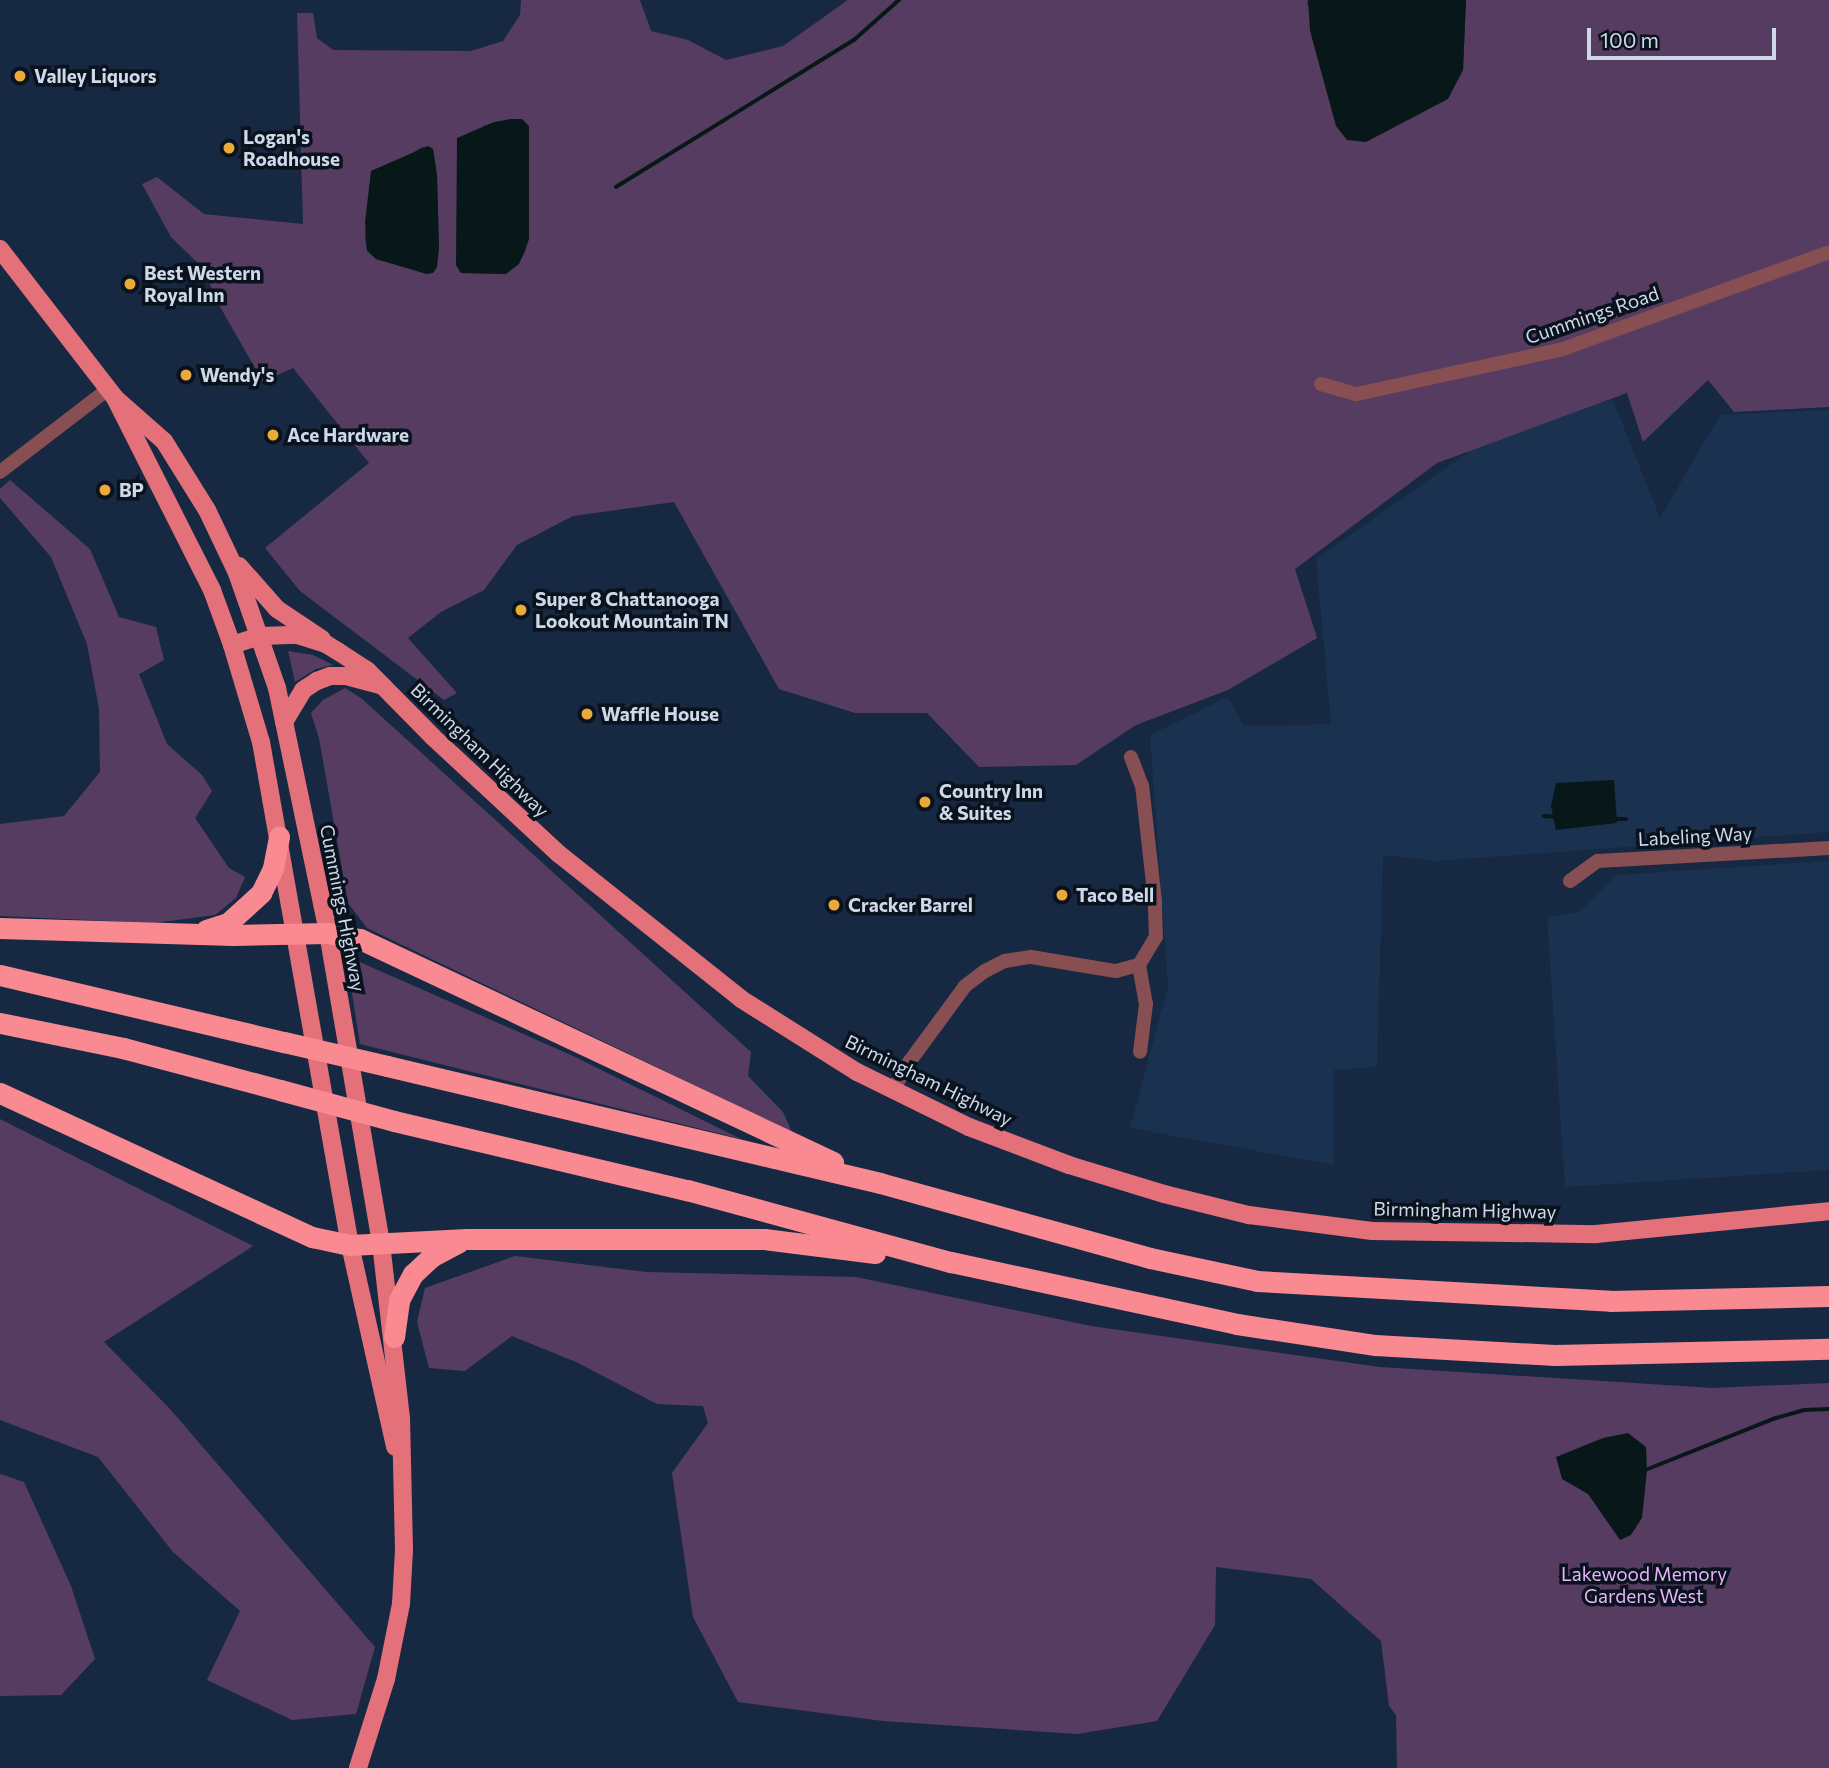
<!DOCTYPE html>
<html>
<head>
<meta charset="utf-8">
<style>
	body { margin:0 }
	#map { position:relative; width:1829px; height:1768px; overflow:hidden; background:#172942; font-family:Commissioner,sans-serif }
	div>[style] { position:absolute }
	.built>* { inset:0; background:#1b3150 }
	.green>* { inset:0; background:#573c61 }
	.water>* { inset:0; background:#081818 }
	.stream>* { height:3.5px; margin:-1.75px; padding:0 1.75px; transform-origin:1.75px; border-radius:1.75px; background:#081818 }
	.minor>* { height:14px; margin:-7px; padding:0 7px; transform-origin:7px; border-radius:7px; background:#874f52 }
	.major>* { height:18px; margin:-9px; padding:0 9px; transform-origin:9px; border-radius:9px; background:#e4717a }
	.highway>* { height:21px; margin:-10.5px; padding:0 10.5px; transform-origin:10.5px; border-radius:10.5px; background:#f98a92 }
	.highway-bridge>* { height:21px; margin:-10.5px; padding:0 10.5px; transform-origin:10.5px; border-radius:10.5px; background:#f98a92 }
	.dots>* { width:19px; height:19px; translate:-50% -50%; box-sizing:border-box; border:4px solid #0a121d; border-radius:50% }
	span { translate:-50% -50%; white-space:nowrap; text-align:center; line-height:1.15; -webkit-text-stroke:7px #0a121d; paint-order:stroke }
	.poi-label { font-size:19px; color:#cdd9e9; font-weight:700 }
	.left { translate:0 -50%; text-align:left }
	.street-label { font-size:19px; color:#cdd9e9 }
	.park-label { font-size:19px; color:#e7b4fb }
	.scale { position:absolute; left:1587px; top:28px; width:189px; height:32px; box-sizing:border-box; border:4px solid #cdd9e9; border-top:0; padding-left:9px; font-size:21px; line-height:24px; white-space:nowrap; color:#cdd9e9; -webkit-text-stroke:5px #0a121d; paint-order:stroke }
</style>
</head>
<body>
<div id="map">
	<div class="built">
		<i style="clip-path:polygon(1613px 400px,1660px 518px,1720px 415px,1829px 410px,1829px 832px,1434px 861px,1383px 855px,1377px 1067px,1334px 1070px,1334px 1165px,1130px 1128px,1168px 987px,1150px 735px,1228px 697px,1244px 726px,1331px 724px,1316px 559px,1507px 425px)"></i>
		<i style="clip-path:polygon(1829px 861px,1829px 1170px,1565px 1187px,1547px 917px,1579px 912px,1617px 875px)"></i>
	</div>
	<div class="green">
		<i style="clip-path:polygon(evenodd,521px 0,640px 0,651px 31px,688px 40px,726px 60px,783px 46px,848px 0,1308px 0,1307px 4px,1463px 70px,1466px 0,1829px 0,1829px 407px,1734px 412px,1708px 380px,1643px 442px,1627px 393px,1437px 463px,1295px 569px,1317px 638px,1228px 690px,1136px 725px,1076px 765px,979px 767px,927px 713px,855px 713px,779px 689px,674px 502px,573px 516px,517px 545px,484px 590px,441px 612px,408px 638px,457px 693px,444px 700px,300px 591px,265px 548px,369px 463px,293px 368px,263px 382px,215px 298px,205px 270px,171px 237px,142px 184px,157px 177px,204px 214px,303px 224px,297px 13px,313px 13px,317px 38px,333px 50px,471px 51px,503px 41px,520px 15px,521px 0,511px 119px,506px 274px,461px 273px,456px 265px,457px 250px,483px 126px,511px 119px,521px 0,422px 147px,433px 149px,437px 175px,439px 249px,427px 274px,376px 259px,367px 251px,365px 238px,371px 171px,403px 159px,422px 147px)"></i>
		<i style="clip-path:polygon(10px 480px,90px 549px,119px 617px,156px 627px,164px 660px,139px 674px,167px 744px,202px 775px,212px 791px,195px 818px,229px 868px,245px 877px,236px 898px,215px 915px,154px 923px,0 916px,0 824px,64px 816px,100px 772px,99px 709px,87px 644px,51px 557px,0 498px,0 489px)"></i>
		<i style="clip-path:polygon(288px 651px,313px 655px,333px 665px,316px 669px,295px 682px)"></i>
		<i style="clip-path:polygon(345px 688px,361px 698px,751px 1052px,748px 1076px,783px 1112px,792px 1132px,367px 928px,348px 903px,319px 738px,311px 713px,323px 700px)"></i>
		<i style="clip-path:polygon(346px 956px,571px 1055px,741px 1139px,360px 1044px)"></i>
		<i style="clip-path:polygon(0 1119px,253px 1246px,104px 1342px,170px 1409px,375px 1647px,356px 1714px,292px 1720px,207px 1680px,240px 1611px,173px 1552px,98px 1457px,0 1420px)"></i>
		<i style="clip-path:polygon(515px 1256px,646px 1272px,856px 1277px,1091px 1326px,1380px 1367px,1712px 1388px,1829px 1383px,1829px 1768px,1397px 1768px,1396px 1715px,1389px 1706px,1381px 1641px,1311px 1579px,1216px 1567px,1215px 1625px,1157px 1721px,1077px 1734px,883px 1721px,738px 1702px,693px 1617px,672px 1473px,708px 1423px,703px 1406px,657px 1404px,576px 1362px,512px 1336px,465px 1371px,429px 1368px,417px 1322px,425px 1288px)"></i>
		<i style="clip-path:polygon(0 1474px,24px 1482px,71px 1586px,95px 1659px,61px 1695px,0 1696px)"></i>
	</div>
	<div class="water">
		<i style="clip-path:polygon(1308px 0,1466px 0,1463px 70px,1448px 99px,1366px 142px,1347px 140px,1336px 126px,1310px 31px)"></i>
		<i style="clip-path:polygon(511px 119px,522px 119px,529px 126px,529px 239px,525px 251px,519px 264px,506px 274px,461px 273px,456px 265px,457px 138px,494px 122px)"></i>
		<i style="clip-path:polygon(428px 146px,433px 149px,437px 175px,439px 249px,437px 267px,433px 273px,427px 274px,376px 259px,367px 250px,365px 222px,371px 171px)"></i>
		<i style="clip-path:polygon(1614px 780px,1617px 823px,1556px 830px,1551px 806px,1556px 783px)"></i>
		<i style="clip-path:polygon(1628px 1433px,1646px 1447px,1647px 1470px,1642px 1518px,1631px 1535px,1620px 1540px,1588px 1494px,1562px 1479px,1556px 1457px,1603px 1438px)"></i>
	</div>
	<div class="stream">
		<i style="left:616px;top:187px;width:280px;rotate:-31.7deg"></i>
		<i style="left:854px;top:40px;width:60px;rotate:-41.6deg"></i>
		<i style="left:1544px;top:816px;width:12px;rotate:5deg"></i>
		<i style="left:1612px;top:819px;width:14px"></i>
		<i style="left:1643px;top:1471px;width:140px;rotate:-21.8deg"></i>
		<i style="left:1773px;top:1419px;width:32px;rotate:-16deg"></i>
		<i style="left:1804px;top:1410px;width:25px;rotate:-2deg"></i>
	</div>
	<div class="minor">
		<i style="left:1321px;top:384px;width:37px;rotate:16deg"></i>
		<i style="left:1357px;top:394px;width:211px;rotate:-12.3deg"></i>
		<i style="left:1563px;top:349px;width:283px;rotate:-20deg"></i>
		<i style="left:0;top:472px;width:136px;rotate:-37.5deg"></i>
		<i style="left:1570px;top:881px;width:34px;rotate:-36deg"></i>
		<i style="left:1598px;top:861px;width:231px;rotate:-3.2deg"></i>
		<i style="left:1139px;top:965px;width:40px;rotate:80deg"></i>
		<i style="left:1146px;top:1004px;width:48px;rotate:97.1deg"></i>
		<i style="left:893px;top:1090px;width:34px;rotate:-60deg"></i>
		<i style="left:910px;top:1061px;width:93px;rotate:-53.7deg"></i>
		<i style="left:965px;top:986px;width:25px;rotate:-37deg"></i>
		<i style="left:985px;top:971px;width:22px;rotate:-27deg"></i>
		<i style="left:1005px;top:961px;width:26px;rotate:-9deg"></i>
		<i style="left:1031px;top:957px;width:86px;rotate:9.4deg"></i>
		<i style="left:1116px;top:971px;width:24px;rotate:-15deg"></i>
		<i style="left:1139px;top:965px;width:33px;rotate:-59deg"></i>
		<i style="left:1156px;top:937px;width:36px;rotate:-92deg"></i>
		<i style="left:1155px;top:901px;width:116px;rotate:-96.4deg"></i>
		<i style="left:1142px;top:786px;width:31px;rotate:-111deg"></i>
	</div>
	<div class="major">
		<i style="left:0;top:249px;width:188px;rotate:52.3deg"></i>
		<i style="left:115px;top:398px;width:215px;rotate:63.2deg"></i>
		<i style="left:212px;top:590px;width:59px;rotate:70deg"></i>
		<i style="left:232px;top:645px;width:101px;rotate:73.4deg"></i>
		<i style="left:261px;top:742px;width:511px;rotate:79.97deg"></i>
		<i style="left:350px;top:1245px;width:207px;rotate:77.4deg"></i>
		<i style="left:115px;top:398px;width:65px;rotate:41.3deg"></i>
		<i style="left:164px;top:441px;width:81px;rotate:58.1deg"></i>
		<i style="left:207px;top:510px;width:70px;rotate:64.5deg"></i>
		<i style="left:237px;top:573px;width:122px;rotate:70.8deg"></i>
		<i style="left:277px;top:688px;width:250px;rotate:78.2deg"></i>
		<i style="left:328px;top:933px;width:314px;rotate:80.3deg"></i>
		<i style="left:381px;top:1243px;width:176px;rotate:83.5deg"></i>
		<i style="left:401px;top:1418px;width:132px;rotate:88.7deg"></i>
		<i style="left:404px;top:1550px;width:54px;rotate:93.2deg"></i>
		<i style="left:401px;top:1604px;width:76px;rotate:101.3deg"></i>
		<i style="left:386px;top:1679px;width:93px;rotate:107.5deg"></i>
		<i style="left:239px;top:566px;width:57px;rotate:48.5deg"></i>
		<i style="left:277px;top:609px;width:54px;rotate:33.7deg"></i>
		<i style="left:232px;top:645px;width:29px;rotate:-18deg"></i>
		<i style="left:260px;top:636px;width:37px;rotate:-2deg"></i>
		<i style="left:297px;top:635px;width:30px;rotate:17deg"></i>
		<i style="left:326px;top:644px;width:15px;rotate:32deg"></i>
		<i style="left:339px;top:652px;width:33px;rotate:33deg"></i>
		<i style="left:367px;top:670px;width:94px;rotate:45.4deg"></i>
		<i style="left:433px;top:737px;width:172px;rotate:42.9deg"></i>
		<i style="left:559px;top:854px;width:233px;rotate:38.5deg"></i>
		<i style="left:741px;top:999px;width:137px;rotate:32.2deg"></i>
		<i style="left:857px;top:1072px;width:125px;rotate:26.2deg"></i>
		<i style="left:969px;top:1127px;width:107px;rotate:20.8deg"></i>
		<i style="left:1069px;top:1165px;width:99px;rotate:17deg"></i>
		<i style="left:1164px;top:1194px;width:88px;rotate:13.9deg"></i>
		<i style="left:1249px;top:1215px;width:124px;rotate:7.4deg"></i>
		<i style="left:1372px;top:1231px;width:224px;rotate:0.8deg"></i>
		<i style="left:1596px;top:1234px;width:234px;rotate:-5.6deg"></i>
		<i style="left:284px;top:722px;width:37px;rotate:-59deg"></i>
		<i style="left:303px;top:690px;width:17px;rotate:-33deg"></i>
		<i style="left:317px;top:681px;width:14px;rotate:-21deg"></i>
		<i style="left:330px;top:676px;width:16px"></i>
		<i style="left:346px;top:676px;width:38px;rotate:15deg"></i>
	</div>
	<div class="highway">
		<i style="left:0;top:928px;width:233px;rotate:1.7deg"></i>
		<i style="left:233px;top:935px;width:95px;rotate:-1.2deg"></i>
		<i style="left:328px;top:933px;width:33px;rotate:11deg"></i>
		<i style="left:360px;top:939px;width:523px;rotate:25.24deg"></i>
		<i style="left:206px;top:930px;width:23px;rotate:-18deg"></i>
		<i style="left:228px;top:923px;width:45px;rotate:-42.3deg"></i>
		<i style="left:261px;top:893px;width:28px;rotate:-64deg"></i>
		<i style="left:273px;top:868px;width:32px;rotate:-79deg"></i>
		<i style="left:0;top:975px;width:292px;rotate:13.3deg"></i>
		<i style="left:0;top:1023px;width:126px;rotate:11.5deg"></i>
		<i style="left:123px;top:1048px;width:163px;rotate:15deg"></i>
		<i style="left:387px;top:1066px;width:507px;rotate:13.35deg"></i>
		<i style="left:880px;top:1183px;width:280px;rotate:15.5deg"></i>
		<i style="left:1150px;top:1258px;width:109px;rotate:12.1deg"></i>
		<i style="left:1257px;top:1281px;width:354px;rotate:3.2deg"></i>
		<i style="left:1610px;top:1301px;width:219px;rotate:-1.3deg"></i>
		<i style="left:0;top:1093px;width:344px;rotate:24.8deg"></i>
		<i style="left:312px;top:1237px;width:39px;rotate:12deg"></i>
		<i style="left:350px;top:1245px;width:117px;rotate:-2.9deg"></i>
		<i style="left:467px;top:1239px;width:297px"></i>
		<i style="left:764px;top:1239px;width:112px;rotate:7.2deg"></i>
		<i style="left:394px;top:1121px;width:301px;rotate:13.3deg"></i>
		<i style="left:687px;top:1190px;width:274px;rotate:15.3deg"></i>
		<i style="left:951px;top:1262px;width:293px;rotate:12.2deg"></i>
		<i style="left:1237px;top:1324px;width:140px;rotate:8.7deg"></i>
		<i style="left:1375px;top:1345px;width:180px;rotate:3.2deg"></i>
		<i style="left:1555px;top:1355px;width:274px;rotate:-1.3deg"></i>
		<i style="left:394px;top:1337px;width:37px;rotate:-82deg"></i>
		<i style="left:399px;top:1300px;width:30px;rotate:-62deg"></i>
		<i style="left:413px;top:1274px;width:25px;rotate:-43deg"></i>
		<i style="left:431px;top:1257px;width:32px;rotate:-28deg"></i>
	</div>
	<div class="highway-bridge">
		<i style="left:284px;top:1042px;width:106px;rotate:13.1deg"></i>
		<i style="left:280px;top:1090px;width:118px;rotate:15.2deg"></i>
	</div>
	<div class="dots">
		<i style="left:20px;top:76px;background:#eba93a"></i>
		<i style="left:229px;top:148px;background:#eba93a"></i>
		<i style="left:130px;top:284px;background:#eba93a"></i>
		<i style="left:186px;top:375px;background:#eba93a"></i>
		<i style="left:273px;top:435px;background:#eba93a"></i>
		<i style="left:105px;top:490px;background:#eba93a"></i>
		<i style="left:521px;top:610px;background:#eba93a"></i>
		<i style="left:587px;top:714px;background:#eba93a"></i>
		<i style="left:925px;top:802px;background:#eba93a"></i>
		<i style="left:1062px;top:895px;background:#eba93a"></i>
		<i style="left:834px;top:905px;background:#eba93a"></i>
	</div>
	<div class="poi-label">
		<span class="left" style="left:34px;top:76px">Valley Liquors</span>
		<span class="left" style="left:243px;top:148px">Logan's<br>Roadhouse</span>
		<span class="left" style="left:144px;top:284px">Best Western<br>Royal Inn</span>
		<span class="left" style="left:200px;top:375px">Wendy's</span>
		<span class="left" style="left:287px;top:435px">Ace Hardware</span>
		<span class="left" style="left:119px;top:490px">BP</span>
		<span class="left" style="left:535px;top:610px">Super 8 Chattanooga<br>Lookout Mountain TN</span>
		<span class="left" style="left:601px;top:714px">Waffle House</span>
		<span class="left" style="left:939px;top:802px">Country Inn<br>&amp; Suites</span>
		<span class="left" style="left:1076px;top:895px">Taco Bell</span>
		<span class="left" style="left:848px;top:905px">Cracker Barrel</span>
	</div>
	<div class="street-label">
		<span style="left:1592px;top:315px;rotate:-19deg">Cummings Road</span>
		<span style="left:480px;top:750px;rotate:44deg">Birmingham Highway</span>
		<span style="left:1695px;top:836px;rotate:-3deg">Labeling Way</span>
		<span style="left:343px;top:908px;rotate:79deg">Cummings Highway</span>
		<span style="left:929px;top:1080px;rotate:26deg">Birmingham Highway</span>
		<span style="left:1465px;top:1210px;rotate:1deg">Birmingham Highway</span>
	</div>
	<div class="park-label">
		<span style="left:1644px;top:1585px">Lakewood Memory<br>Gardens West</span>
	</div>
	<div class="scale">100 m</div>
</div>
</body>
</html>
